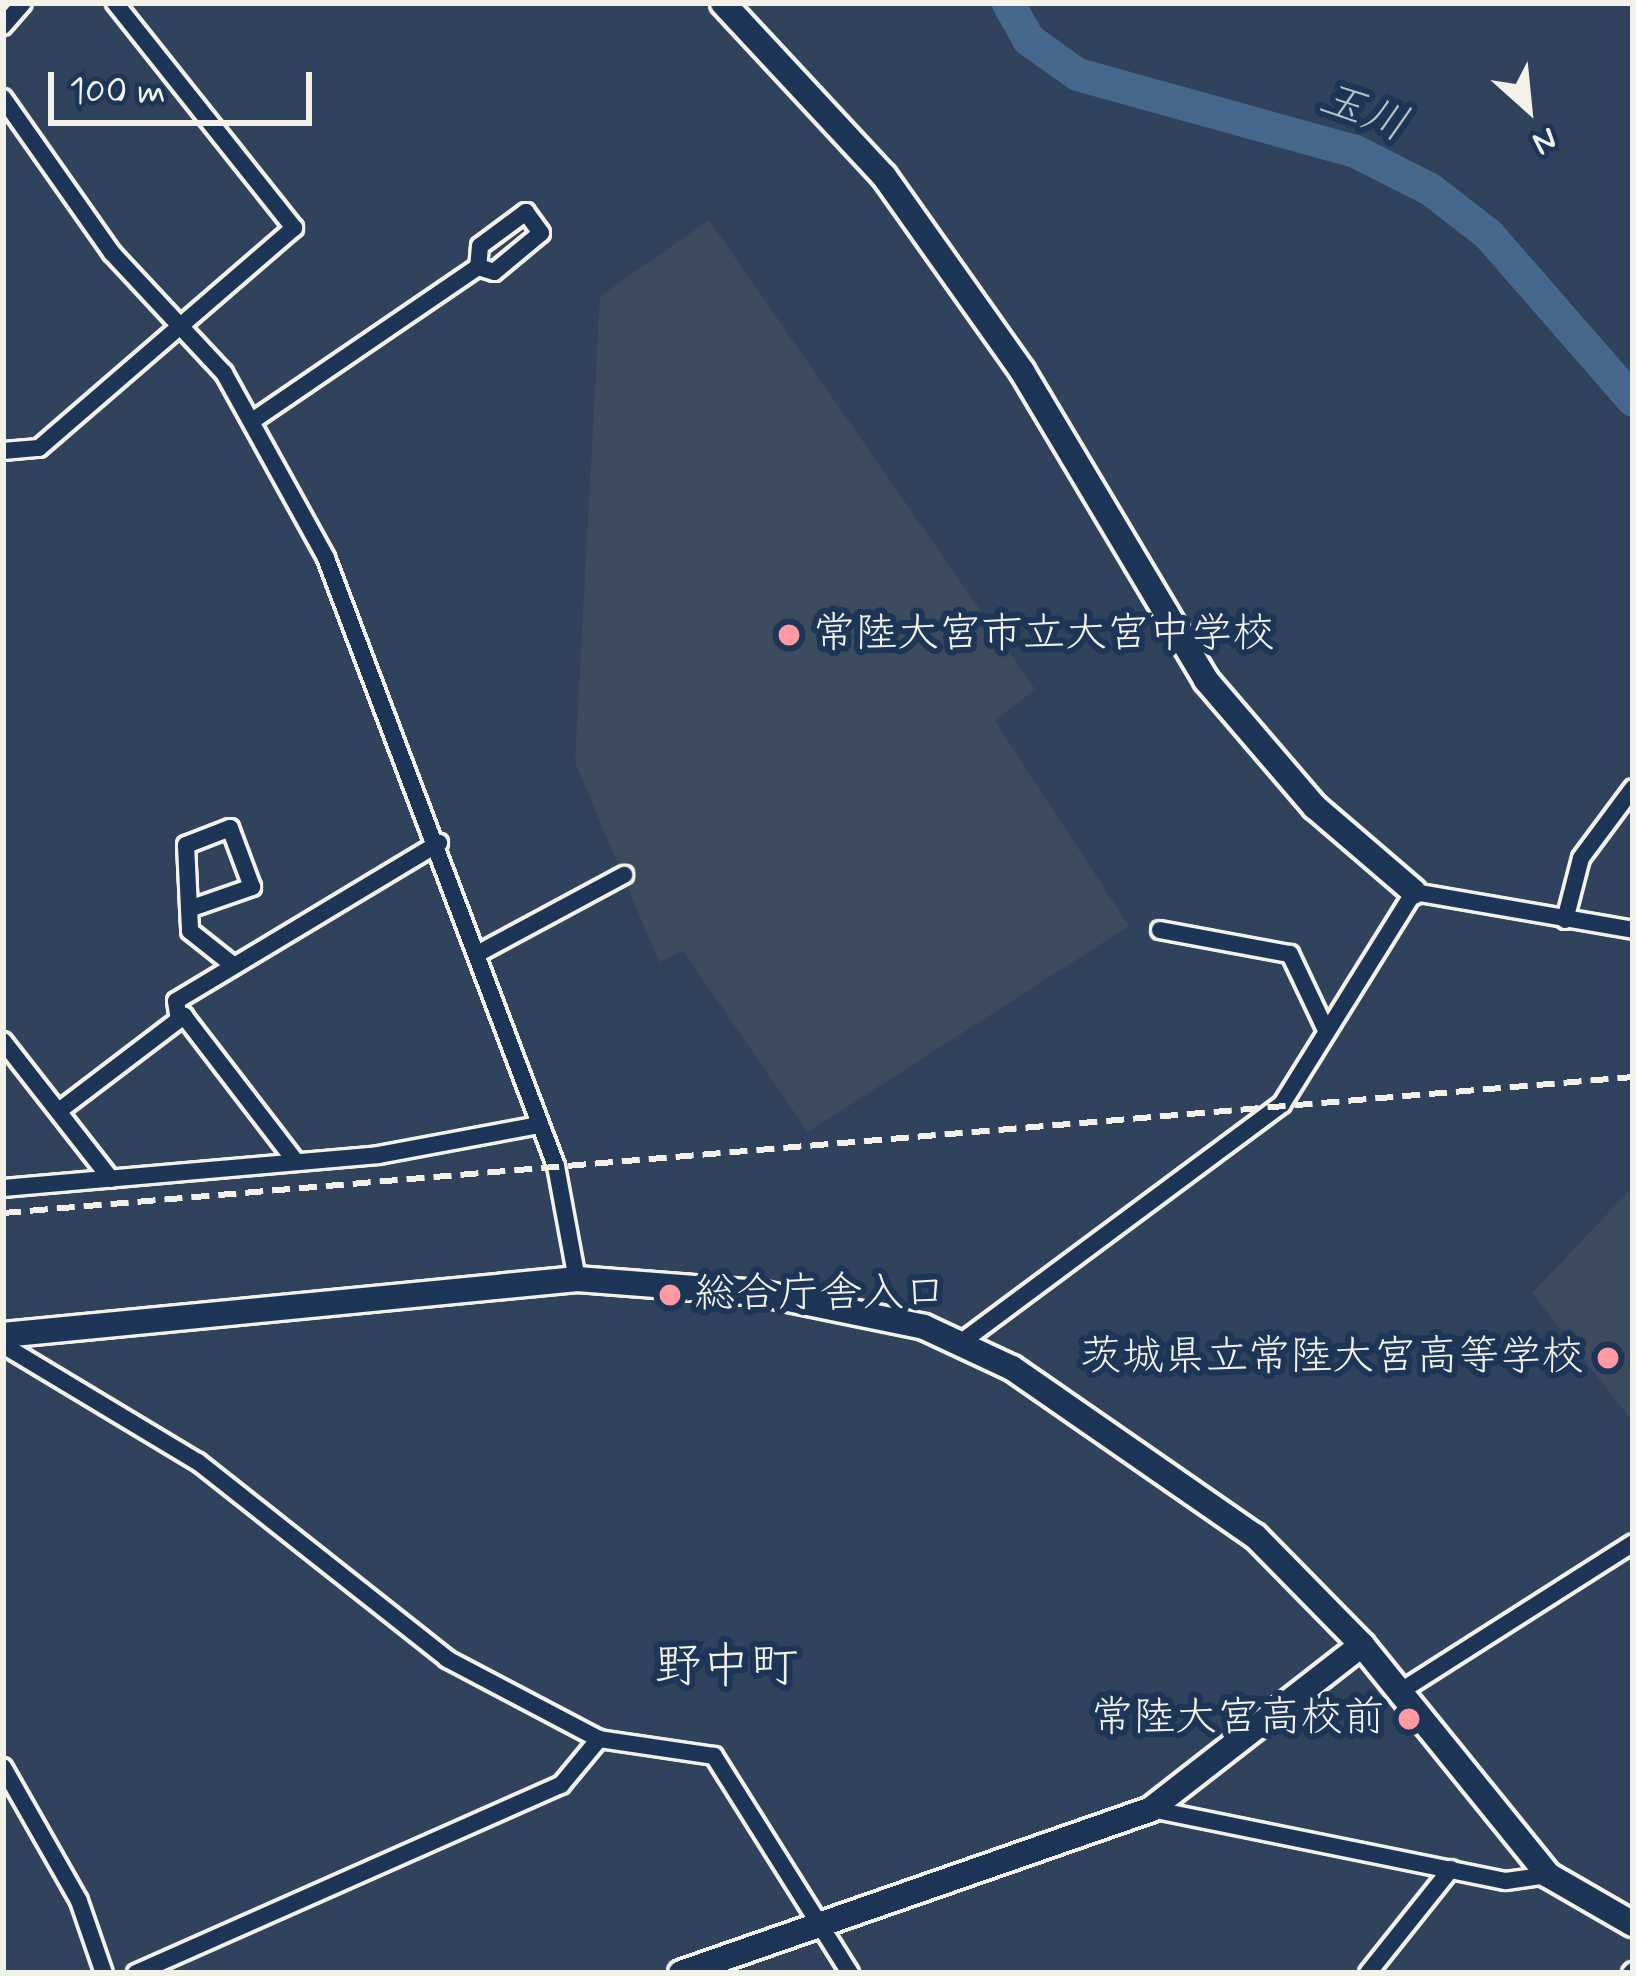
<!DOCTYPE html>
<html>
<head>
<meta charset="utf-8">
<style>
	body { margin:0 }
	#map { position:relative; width:1636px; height:1976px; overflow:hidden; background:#30425c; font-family:Mynerve,"Klee One",sans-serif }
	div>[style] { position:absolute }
	.built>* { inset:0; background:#3d4b5f }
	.river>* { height:33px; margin:-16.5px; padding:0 16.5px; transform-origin:16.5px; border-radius:16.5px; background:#47688d }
	.roads { filter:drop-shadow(3px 0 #f4f1e8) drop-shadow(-3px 0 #f4f1e8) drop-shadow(0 3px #f4f1e8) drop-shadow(0 -3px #f4f1e8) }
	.street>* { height:16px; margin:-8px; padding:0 8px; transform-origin:8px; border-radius:8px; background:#1d3557 }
	.secondary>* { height:24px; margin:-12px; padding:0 12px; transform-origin:12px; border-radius:12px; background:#1d3557 }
	.rail>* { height:6px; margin-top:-3px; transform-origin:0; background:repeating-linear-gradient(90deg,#f4f1e8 0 18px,transparent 0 27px) }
	.dots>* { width:33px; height:33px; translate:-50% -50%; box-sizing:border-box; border:6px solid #1d3557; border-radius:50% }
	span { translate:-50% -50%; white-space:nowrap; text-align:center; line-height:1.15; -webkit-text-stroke:12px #1d3557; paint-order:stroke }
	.poi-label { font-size:42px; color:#f4f1e8 }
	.left { translate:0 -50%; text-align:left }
	.right { translate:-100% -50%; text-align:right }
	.water-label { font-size:45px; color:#b7c1c8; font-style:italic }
	.quarter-label { font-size:48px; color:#f4f1e8 }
	.frame { position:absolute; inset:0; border:6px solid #f4f1e8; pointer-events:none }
	.north { position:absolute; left:1468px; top:48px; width:120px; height:120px; -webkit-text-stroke:9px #1d3557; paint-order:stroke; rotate:153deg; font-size:33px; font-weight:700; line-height:48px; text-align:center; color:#f4f1e8 }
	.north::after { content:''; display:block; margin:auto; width:42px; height:54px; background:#f4f1e8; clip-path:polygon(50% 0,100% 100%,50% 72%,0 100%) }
	.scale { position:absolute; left:48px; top:72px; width:264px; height:54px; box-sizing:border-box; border:6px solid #f4f1e8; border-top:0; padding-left:15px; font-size:36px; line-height:42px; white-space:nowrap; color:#f4f1e8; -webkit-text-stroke:9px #1d3557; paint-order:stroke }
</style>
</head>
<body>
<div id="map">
	<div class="built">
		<i style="clip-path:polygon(709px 220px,1035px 689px,995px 721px,1129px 926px,808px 1132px,683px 951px,659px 962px,575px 762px,600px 296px)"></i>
		<i style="clip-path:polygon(1633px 1187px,1633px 1422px,1532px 1293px)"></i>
	</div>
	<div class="river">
		<i style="left:1008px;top:3px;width:41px;rotate:60.9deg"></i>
		<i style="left:1028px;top:39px;width:60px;rotate:35.5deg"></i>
		<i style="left:1077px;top:74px;width:288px;rotate:15.5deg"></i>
		<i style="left:1355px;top:151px;width:84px;rotate:26.9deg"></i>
		<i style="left:1430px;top:189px;width:73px;rotate:37.8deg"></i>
		<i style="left:1488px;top:234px;width:220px;rotate:48.9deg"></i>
	</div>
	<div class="roads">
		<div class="street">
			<i style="left:3px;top:26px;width:30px;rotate:-49deg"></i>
			<i style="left:3px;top:98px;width:189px;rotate:54.9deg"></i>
			<i style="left:112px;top:253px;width:164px;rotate:47deg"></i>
			<i style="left:224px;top:373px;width:211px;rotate:61.1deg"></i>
			<i style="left:326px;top:558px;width:650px;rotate:69.28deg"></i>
			<i style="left:556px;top:1166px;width:115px;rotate:79.5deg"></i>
			<i style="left:255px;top:419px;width:270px;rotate:-34.3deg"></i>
			<i style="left:478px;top:267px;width:17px;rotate:17deg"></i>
			<i style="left:494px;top:272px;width:61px;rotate:-39.7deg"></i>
			<i style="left:541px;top:233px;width:26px;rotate:-126deg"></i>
			<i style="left:526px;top:212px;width:57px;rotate:143.5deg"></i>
			<i style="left:480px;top:246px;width:21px;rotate:95deg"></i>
			<i style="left:3px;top:451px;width:36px;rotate:-5deg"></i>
			<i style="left:39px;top:448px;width:337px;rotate:-40.8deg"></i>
			<i style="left:294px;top:228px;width:288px;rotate:-128.5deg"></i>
			<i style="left:189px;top:909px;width:67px;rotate:-19.2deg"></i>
			<i style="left:252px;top:887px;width:63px;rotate:-110.4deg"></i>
			<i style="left:230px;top:828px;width:47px;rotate:158.9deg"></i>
			<i style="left:186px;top:845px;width:64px;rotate:87.3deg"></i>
			<i style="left:189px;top:909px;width:22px;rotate:87deg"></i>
			<i style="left:190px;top:931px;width:56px;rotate:38.5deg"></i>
			<i style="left:1565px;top:920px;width:64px;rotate:-75.5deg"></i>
			<i style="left:1581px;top:858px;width:87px;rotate:-53.4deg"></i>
			<i style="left:1160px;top:930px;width:132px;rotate:10.5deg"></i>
			<i style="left:1290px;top:954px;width:84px;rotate:64.7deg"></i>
			<i style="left:479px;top:953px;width:165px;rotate:-28.3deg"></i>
			<i style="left:179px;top:1020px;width:19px;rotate:-99deg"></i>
			<i style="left:176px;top:1001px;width:307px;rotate:-31deg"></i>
			<i style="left:3px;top:1041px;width:175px;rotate:52deg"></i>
			<i style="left:64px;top:1107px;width:151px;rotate:-37.2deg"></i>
			<i style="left:184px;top:1016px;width:184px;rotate:52.5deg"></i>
			<i style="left:3px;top:1188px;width:377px;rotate:-5deg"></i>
			<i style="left:379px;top:1155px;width:158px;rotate:-10.6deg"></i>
			<i style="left:963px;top:1341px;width:397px;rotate:-36.6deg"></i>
			<i style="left:1282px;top:1104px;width:250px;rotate:-58.1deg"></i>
			<i style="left:1414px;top:892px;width:222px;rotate:9.8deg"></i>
			<i style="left:3px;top:1345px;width:227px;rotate:31deg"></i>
			<i style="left:198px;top:1462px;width:318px;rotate:38.3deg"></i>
			<i style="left:447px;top:1659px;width:172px;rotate:27.8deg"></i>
			<i style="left:599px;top:1739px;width:116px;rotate:8.4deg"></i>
			<i style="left:714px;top:1756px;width:256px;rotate:57.9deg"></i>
			<i style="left:1401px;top:1691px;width:275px;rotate:-32.5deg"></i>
			<i style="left:3px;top:1767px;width:154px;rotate:60.4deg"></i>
			<i style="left:79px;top:1901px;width:76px;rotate:70.9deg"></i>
			<i style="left:1151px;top:1809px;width:362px;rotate:11.5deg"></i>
			<i style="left:1506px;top:1881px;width:42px;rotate:-8.1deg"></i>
			<i style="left:136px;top:1973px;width:465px;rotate:-23.9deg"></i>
			<i style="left:561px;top:1785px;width:60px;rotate:-50.4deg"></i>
			<i style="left:1368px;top:1973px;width:133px;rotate:-51.4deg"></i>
			<i style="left:1631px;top:1973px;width:3px;rotate:-45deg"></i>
		</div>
		<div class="secondary">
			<i style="left:723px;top:3px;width:236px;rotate:47.1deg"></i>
			<i style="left:884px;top:176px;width:239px;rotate:54.7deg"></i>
			<i style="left:1022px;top:371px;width:360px;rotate:59.2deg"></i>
			<i style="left:1206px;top:680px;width:167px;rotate:49.4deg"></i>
			<i style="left:1315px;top:807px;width:130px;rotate:40.6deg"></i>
			<i style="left:3px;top:1335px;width:577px;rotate:-5.57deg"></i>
			<i style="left:577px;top:1279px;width:183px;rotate:4.4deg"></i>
			<i style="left:759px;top:1293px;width:168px;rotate:11.6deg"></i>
			<i style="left:924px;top:1327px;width:97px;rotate:25deg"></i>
			<i style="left:1012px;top:1368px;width:295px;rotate:34.7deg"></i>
			<i style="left:1255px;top:1536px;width:153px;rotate:45.5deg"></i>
			<i style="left:1362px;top:1645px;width:296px;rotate:51deg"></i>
			<i style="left:1548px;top:1875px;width:98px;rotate:30deg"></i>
			<i style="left:681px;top:1973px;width:498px;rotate:-19.2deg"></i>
			<i style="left:1151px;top:1809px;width:267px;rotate:-37.9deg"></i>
		</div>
	</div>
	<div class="rail">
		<i style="left:3px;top:1213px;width:1636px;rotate:-4.77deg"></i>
	</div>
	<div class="dots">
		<i style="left:789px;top:635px;background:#ff9aa2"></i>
		<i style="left:670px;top:1295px;background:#ff9aa2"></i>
		<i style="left:1608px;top:1358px;background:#ff9aa2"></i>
		<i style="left:1409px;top:1719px;background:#ff9aa2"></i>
	</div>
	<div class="poi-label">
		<span class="left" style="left:813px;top:635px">常陸大宮市立大宮中学校</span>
		<span class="left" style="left:694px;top:1295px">総合庁舎入口</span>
		<span class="right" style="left:1584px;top:1358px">茨城県立常陸大宮高等学校</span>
		<span class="right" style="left:1385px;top:1719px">常陸大宮高校前</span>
	</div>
	<div class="water-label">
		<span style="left:1363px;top:113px;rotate:21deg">玉川</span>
	</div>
	<div class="quarter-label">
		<span style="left:726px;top:1668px">野中町</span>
	</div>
	<div class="frame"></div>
	<div class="north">N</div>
	<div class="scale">100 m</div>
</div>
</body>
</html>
